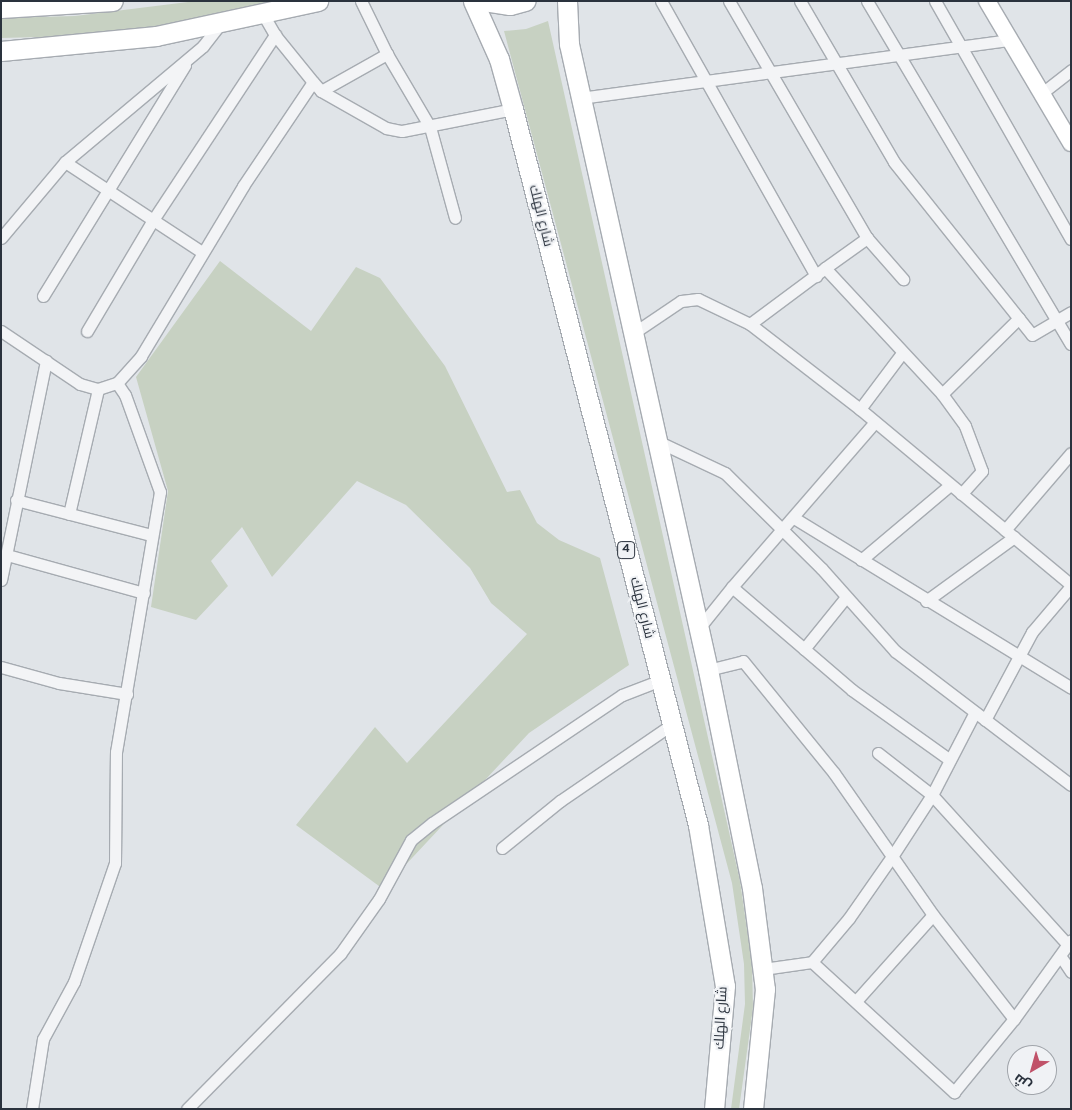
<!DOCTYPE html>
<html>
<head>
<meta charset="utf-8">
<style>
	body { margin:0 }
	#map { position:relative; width:1072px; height:1110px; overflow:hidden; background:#e0e4e8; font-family:Overpass,Cairo,sans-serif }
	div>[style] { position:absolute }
	.green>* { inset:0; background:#c7d1c2 }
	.roads { filter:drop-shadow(1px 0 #a6abb1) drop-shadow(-1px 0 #a6abb1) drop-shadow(0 1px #a6abb1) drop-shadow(0 -1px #a6abb1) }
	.minor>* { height:11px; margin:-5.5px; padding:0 5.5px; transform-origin:5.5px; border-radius:5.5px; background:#f3f4f6 }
	.secondary>* { height:16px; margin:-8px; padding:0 8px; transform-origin:8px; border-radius:8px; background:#fff }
	.primary>* { height:19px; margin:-9.5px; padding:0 9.5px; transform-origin:9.5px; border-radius:9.5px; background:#fff }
	.trunk>* { height:19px; margin:-9.5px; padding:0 9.5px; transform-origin:9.5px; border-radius:9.5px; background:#fff }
	span { translate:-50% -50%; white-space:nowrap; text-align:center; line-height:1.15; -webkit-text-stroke:4px #f0f2f5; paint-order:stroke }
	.shield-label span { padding:1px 4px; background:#f0f2f5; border:1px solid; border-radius:4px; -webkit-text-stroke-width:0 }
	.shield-label { font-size:12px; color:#2a323d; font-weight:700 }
	.street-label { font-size:14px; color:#2a323d }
	.frame { position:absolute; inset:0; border:2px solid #2a323d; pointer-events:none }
	.north { position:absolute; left:1007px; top:1045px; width:50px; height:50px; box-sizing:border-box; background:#f0f2f5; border:1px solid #a1a5ab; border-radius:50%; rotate:218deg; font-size:14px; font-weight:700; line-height:20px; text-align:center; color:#2a323d }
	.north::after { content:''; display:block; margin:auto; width:18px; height:22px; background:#c05269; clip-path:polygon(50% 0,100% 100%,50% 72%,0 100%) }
</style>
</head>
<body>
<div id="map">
	<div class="green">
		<i style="clip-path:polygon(196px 1px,278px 1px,146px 28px,77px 36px,1px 38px,1px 18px,75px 16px)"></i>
		<i style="clip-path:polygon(548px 21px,740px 881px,752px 964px,753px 1008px,739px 1109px,731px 1109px,745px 1004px,744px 964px,732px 883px,504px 31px,526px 29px)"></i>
		<i style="clip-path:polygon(220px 261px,311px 331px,356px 267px,380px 278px,445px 366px,507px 492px,520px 490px,537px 523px,559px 540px,600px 558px,629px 665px,529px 733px,383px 889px,296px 825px,375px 727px,407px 763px,527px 634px,491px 603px,470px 568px,406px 505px,357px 481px,272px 577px,242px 527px,211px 561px,228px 586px,196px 620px,151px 607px,168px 491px,136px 377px)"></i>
	</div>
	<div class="roads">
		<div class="minor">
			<i style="left:361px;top:1px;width:59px;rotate:63.9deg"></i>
			<i style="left:387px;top:54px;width:85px;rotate:59.5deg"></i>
			<i style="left:430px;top:127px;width:94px;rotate:74.6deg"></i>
			<i style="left:661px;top:1px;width:316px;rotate:60.6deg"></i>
			<i style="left:729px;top:1px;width:274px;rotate:59.8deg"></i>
			<i style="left:800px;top:1px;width:186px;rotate:59.7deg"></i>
			<i style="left:894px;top:162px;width:221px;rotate:51.4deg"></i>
			<i style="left:1032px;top:335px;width:45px;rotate:-30.5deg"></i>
			<i style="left:867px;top:1px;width:399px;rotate:59.3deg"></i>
			<i style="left:935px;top:1px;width:274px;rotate:60.3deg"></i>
			<i style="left:313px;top:82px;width:12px;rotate:48deg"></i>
			<i style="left:321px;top:91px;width:75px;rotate:29.6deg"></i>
			<i style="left:386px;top:128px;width:16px;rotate:11deg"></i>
			<i style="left:402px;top:131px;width:113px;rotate:-11.2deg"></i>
			<i style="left:321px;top:91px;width:76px;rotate:-29.3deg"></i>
			<i style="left:1042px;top:93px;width:37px;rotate:-38deg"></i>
			<i style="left:580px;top:98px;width:434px;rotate:-7.7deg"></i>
			<i style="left:65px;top:162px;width:164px;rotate:33.3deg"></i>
			<i style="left:1px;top:238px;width:99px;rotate:-49.9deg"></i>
			<i style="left:65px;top:162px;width:180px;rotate:-40deg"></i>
			<i style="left:203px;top:46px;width:28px;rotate:-52deg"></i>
			<i style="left:825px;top:268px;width:52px;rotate:-35.5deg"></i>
			<i style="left:867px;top:238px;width:55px;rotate:48.7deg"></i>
			<i style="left:43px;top:296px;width:271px;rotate:-58.4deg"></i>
			<i style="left:750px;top:324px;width:94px;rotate:-36.7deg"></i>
			<i style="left:825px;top:268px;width:172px;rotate:47.1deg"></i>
			<i style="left:942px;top:394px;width:39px;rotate:54deg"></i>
			<i style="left:965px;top:426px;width:48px;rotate:69.3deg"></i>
			<i style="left:982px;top:471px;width:31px;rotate:132deg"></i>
			<i style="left:1px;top:331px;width:95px;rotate:33.9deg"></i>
			<i style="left:80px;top:384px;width:19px;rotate:16deg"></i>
			<i style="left:98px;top:389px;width:20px;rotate:-18deg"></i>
			<i style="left:87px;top:331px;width:129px;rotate:-59.3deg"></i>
			<i style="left:153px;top:220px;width:222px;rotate:-56.6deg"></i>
			<i style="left:632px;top:334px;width:59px;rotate:-34deg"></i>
			<i style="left:681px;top:301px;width:17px;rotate:-7deg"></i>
			<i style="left:698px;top:299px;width:58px;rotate:25.7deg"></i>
			<i style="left:750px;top:324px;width:139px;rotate:37.7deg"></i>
			<i style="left:860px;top:409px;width:275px;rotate:39.8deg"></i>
			<i style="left:942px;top:394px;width:108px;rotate:-44.6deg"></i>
			<i style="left:860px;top:409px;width:70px;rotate:-53.1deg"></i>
			<i style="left:657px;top:441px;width:75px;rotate:25.2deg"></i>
			<i style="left:725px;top:473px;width:136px;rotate:44.7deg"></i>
			<i style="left:822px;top:569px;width:110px;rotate:48.3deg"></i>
			<i style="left:895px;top:651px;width:221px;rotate:37.3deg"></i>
			<i style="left:16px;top:500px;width:139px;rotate:14.5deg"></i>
			<i style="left:69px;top:514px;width:128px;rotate:-76.9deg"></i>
			<i style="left:794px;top:518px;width:325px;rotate:31.5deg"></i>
			<i style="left:1005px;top:530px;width:101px;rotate:-49.4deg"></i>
			<i style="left:7px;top:555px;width:142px;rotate:15.5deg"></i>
			<i style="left:861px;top:560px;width:116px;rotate:-40.1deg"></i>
			<i style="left:1px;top:580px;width:224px;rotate:-78.4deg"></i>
			<i style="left:732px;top:587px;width:218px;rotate:-49.1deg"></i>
			<i style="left:926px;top:601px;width:109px;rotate:-36deg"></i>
			<i style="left:699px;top:628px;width:53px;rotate:-51.2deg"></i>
			<i style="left:732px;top:587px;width:158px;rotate:40.6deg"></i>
			<i style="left:852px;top:690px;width:120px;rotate:35.5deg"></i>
			<i style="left:804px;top:649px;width:67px;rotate:-51.1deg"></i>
			<i style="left:1px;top:667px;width:60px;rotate:15.4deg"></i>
			<i style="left:59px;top:683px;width:69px;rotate:9.2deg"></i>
			<i style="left:708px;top:670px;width:36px;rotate:-14deg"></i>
			<i style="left:743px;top:661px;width:144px;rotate:50.9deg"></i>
			<i style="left:834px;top:773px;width:173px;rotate:55.1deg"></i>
			<i style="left:933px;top:915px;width:132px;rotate:52.1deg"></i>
			<i style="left:985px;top:720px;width:100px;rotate:-61.9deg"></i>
			<i style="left:1032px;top:632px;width:60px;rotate:-49.7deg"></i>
			<i style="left:878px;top:753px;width:68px;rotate:37.9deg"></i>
			<i style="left:932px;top:795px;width:200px;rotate:47.8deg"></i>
			<i style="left:502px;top:848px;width:75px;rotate:-39deg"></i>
			<i style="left:560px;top:801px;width:135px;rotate:-34.4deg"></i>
			<i style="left:1061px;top:957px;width:18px;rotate:56deg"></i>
			<i style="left:812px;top:962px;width:57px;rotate:-49.9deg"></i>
			<i style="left:849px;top:918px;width:77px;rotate:-55.1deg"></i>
			<i style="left:893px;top:855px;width:72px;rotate:-57deg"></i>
			<i style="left:932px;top:795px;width:93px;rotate:-62.6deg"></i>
			<i style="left:763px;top:969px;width:49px;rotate:-8.1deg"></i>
			<i style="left:812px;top:962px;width:193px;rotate:42.5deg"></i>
			<i style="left:954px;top:1092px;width:94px;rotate:-50.6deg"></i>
			<i style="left:1014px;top:1019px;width:97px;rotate:-54.2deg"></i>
			<i style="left:856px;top:1001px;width:115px;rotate:-48.2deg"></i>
			<i style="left:32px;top:1109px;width:71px;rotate:-81.1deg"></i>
			<i style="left:43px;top:1039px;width:65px;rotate:-61.5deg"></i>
			<i style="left:74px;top:982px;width:126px;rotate:-71deg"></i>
			<i style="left:115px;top:863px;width:111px;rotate:-89.5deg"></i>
			<i style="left:116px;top:752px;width:264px;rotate:-80.4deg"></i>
			<i style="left:160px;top:492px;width:103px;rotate:-109.8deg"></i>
			<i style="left:125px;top:395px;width:14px;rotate:-124deg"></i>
			<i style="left:117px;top:383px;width:36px;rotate:-48deg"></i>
			<i style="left:141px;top:356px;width:198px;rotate:-59deg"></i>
			<i style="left:243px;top:186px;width:125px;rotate:-56.1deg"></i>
			<i style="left:313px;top:82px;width:60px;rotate:-129deg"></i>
			<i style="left:275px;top:35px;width:24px;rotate:-120deg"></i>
			<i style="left:187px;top:1109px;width:218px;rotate:-45.4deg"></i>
			<i style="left:340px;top:954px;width:67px;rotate:-54.7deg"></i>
			<i style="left:379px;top:899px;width:67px;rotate:-61.5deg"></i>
			<i style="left:411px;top:840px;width:27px;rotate:-39deg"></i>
			<i style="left:432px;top:823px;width:229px;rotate:-34deg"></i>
			<i style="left:622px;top:695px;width:40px;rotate:-21deg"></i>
		</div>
		<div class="secondary">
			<i style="left:987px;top:1px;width:165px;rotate:59.4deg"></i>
		</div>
		<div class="primary">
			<i style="left:1px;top:8px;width:112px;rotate:-3.6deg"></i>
			<i style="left:1px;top:51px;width:156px;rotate:-5.5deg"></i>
			<i style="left:156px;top:36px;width:166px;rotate:-12.2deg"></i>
		</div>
		<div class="trunk">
			<i style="left:473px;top:1px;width:64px;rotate:65.9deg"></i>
			<i style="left:499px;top:59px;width:52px;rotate:74.4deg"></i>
			<i style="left:513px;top:109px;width:740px;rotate:75.51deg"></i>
			<i style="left:698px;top:825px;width:163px;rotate:80.5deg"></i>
			<i style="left:725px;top:986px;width:123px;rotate:95.1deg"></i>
			<i style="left:484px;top:1px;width:26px;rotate:9deg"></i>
			<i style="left:510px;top:5px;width:16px;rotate:-15deg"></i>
			<i style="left:567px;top:1px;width:43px;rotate:87.3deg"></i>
			<i style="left:569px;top:44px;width:641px;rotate:77.48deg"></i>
			<i style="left:708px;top:670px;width:222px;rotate:78.6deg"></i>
			<i style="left:752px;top:888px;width:102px;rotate:82.7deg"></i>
			<i style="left:765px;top:989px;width:121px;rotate:95.7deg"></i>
		</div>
	</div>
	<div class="shield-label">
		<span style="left:626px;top:550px">4</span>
	</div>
	<div class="street-label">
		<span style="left:540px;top:216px;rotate:76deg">شارع الهلك</span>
		<span style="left:641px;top:608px;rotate:76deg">شارع الهلك</span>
		<span style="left:722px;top:1018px;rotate:-87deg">شارع الهلك</span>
	</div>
	<div class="frame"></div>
	<div class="north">ش</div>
</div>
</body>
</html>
